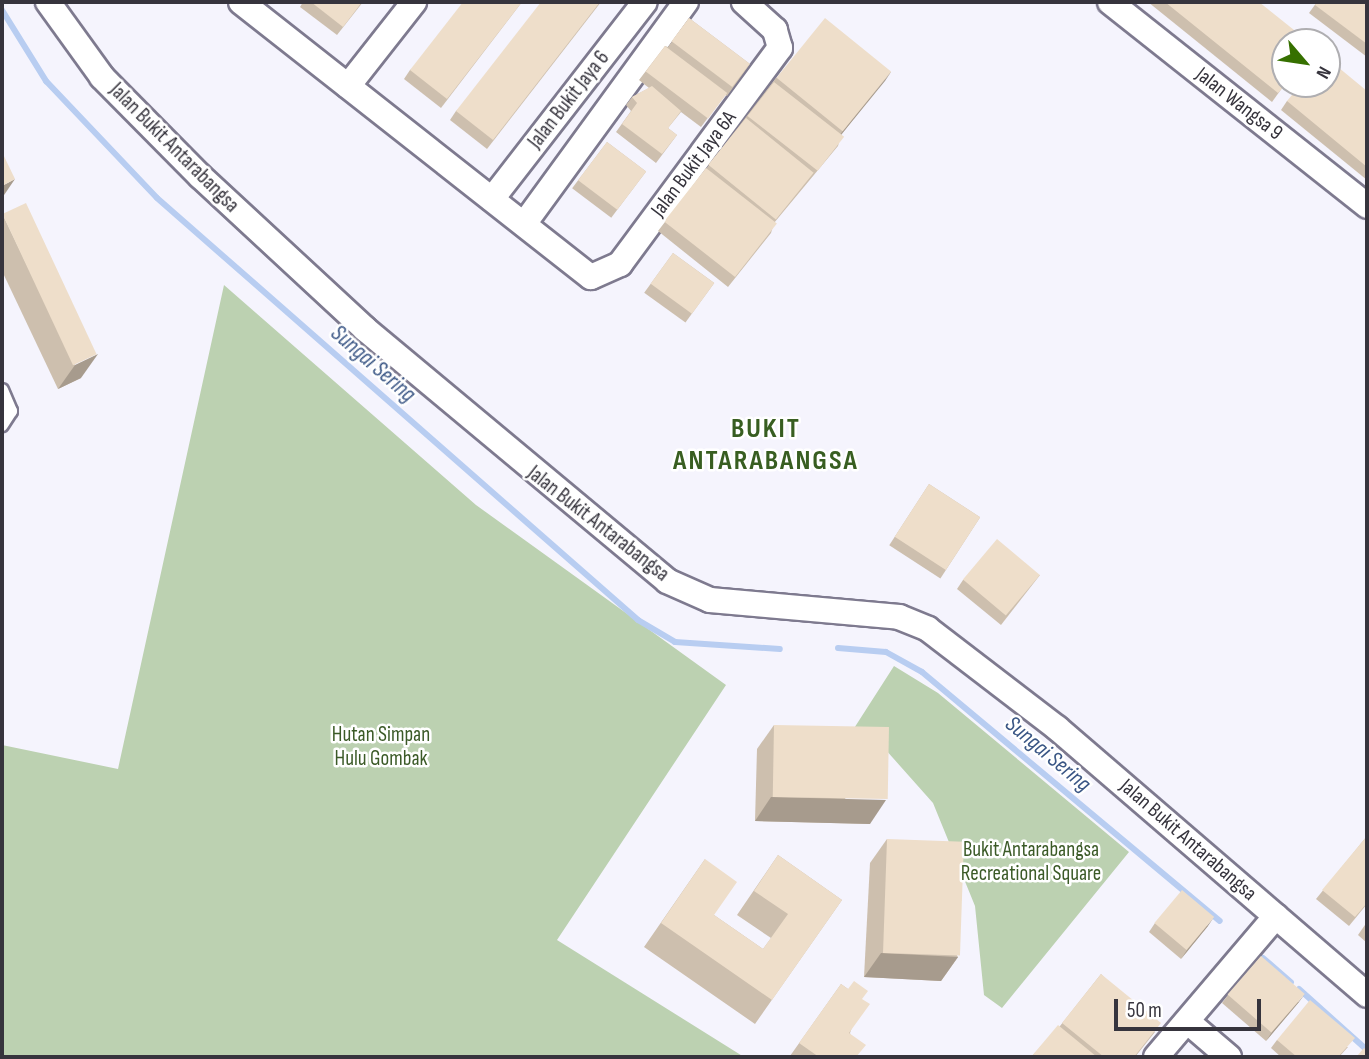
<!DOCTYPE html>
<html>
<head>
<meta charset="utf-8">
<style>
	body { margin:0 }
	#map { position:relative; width:1369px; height:1059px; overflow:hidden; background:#f5f4fd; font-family:"Sofia Sans Condensed",sans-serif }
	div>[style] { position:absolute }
	.green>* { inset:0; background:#bcd1b1 }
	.stream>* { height:6px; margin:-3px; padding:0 3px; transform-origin:3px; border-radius:3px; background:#b8cdf1 }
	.roads { filter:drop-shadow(2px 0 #7e7a8f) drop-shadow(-2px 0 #7e7a8f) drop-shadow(0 2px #7e7a8f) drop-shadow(0 -2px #7e7a8f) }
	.service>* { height:12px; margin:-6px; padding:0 6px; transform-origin:6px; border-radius:6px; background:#fff }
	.minor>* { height:24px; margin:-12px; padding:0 12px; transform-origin:12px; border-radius:12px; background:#fff }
	.wall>* { inset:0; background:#cdbfae; transform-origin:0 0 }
	.shaded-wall>* { inset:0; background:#a79b8d }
	.building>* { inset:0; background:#eedeca; transform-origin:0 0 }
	span { translate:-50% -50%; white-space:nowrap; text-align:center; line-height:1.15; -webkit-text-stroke:5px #fff; paint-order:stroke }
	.street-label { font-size:21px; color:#36343d }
	.park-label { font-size:21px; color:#3b5a27 }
	.water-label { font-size:23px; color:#3a5685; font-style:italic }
	.district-label { font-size:28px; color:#385e21; font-weight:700; letter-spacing:2px }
	.frame { position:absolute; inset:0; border:4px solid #36343d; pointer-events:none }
	.north { position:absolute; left:1271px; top:28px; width:70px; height:70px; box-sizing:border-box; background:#fff; border:2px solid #afaeb1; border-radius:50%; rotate:119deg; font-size:19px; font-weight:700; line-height:28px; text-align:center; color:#36343d }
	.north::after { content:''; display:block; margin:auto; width:24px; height:32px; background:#367000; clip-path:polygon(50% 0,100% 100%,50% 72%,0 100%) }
	.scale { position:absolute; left:1114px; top:999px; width:147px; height:32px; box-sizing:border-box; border:4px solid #36343d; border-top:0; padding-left:9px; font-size:21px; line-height:24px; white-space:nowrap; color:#36343d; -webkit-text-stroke:5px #fff; paint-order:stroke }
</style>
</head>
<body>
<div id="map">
	<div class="green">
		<i style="clip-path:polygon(224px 285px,476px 505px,726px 685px,557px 940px,744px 1057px,2px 1057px,2px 745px,118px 769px)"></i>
		<i style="clip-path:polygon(894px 666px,938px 693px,1129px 852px,1002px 1008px,984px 995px,975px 906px,933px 803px,877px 740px,851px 733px)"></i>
	</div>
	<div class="stream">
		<i style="left:2px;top:10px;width:84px;rotate:58.2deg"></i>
		<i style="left:46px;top:81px;width:161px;rotate:46.5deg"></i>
		<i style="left:157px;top:198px;width:640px;rotate:41.26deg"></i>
		<i style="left:638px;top:620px;width:43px;rotate:30.7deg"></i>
		<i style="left:675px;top:642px;width:105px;rotate:3.8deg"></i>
		<i style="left:838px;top:648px;width:48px;rotate:4.8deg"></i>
		<i style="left:886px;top:652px;width:41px;rotate:29.1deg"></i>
		<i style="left:922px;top:672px;width:388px;rotate:39.9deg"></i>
		<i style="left:1263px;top:958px;width:37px;rotate:41deg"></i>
		<i style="left:1299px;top:989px;width:91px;rotate:41.9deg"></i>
	</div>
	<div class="roads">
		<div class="service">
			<i style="left:2px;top:390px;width:23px;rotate:67deg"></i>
			<i style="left:11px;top:411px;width:17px;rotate:123deg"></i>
		</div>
		<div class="minor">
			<i style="left:48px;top:2px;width:92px;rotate:54.2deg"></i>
			<i style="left:102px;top:77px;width:139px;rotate:45.3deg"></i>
			<i style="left:200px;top:176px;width:225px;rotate:42.8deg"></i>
			<i style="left:365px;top:329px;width:393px;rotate:39.8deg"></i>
			<i style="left:667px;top:581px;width:47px;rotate:23.8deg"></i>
			<i style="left:710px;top:600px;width:190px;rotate:5.1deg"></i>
			<i style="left:899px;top:617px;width:31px;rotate:22deg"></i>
			<i style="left:928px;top:629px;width:163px;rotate:37.5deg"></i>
			<i style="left:1057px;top:728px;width:409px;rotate:40.7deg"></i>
			<i style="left:241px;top:2px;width:445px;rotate:38.2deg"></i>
			<i style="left:591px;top:277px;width:32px;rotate:-24deg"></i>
			<i style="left:620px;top:264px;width:269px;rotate:-53.5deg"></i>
			<i style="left:780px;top:48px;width:19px;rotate:-106deg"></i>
			<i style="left:775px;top:30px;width:42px;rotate:-137.9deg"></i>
			<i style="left:1110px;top:2px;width:328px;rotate:38.4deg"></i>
			<i style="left:348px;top:86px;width:107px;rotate:-51.8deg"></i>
			<i style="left:492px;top:199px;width:249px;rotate:-52.2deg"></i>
			<i style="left:524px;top:224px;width:275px;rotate:-53.9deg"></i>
			<i style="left:1188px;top:1022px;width:54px;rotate:40.5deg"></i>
			<i style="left:1156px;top:1057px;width:185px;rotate:-49.6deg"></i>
		</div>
	</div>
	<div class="wall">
		<i style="clip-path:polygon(303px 2px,363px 2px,337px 35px,300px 7px)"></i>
		<i style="clip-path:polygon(522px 2px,441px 108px,404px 79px,410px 70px)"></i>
		<i style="clip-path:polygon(601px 2px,487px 149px,450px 120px,456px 111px)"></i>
		<i style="clip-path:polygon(1148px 2px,1259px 2px,1285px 84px,1272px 102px)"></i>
		<i style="clip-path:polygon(1317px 2px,1367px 2px,1367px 57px,1309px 13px)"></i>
		<i style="clip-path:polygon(689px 18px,750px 64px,727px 96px,725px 95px,701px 127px,681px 112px,668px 128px,677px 135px,656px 163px,616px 132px,631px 111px,626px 105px,632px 97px,649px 88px,639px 80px,665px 46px,668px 47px)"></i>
		<i style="clip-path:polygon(891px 72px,841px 135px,838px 146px,774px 223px,771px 233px,728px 287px,658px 231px,776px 78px)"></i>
		<i style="clip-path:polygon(1367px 91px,1367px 180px,1281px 110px,1287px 101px)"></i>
		<i style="left:607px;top:142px;width:49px;height:58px;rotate:37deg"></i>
		<i style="clip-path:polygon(3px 215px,81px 378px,58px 389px,2px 271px,2px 216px)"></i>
		<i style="left:673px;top:253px;width:51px;height:49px;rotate:36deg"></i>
		<i style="left:929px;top:484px;width:61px;height:73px;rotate:33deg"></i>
		<i style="clip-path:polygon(1040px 575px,1001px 625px,957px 589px,963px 580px)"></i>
		<i style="clip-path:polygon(774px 725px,870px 824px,755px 821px,757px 749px)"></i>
		<i style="clip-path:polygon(1367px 836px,1367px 904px,1349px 926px,1316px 899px)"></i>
		<i style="clip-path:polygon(887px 839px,958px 957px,941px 981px,864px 977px,870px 863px)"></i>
		<i style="clip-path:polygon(778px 855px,842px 900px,755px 1024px,644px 947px,705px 859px,714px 915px,763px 949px,771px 938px,737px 915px)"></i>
		<i style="clip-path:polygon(1367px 922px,1367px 943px,1358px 935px)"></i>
		<i style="clip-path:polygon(1155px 923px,1208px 926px,1181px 959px,1149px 932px)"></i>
		<i style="clip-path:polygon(1101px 974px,1155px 1032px,1135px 1057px,1031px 1057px,1060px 1026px)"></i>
		<i style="clip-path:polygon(841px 984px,862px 999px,850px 1033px,857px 1057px,793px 1057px,790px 1056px)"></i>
		<i style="clip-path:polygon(1228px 995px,1299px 1002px,1266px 1041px,1222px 1003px)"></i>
		<i style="clip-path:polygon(1277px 1040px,1348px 1047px,1339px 1057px,1281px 1057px,1271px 1048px)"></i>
	</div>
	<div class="shaded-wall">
		<i style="clip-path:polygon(891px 72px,885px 81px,836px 141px,842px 132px)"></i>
		<i style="clip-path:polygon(15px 179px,2px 198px,2px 186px)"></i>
		<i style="clip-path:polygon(98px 354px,81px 378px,58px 389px,75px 365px)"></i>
		<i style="clip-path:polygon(771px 797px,886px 800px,870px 824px,755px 821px)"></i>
		<i style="clip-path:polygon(1214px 917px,1208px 926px,1181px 959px,1187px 950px)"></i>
		<i style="clip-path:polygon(881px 953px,958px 957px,941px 981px,864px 977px)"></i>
		<i style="clip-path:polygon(1305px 994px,1299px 1002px,1266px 1041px,1272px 1032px)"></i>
	</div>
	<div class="building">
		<i style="clip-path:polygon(311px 2px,362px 2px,343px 27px)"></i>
		<i style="clip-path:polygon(463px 2px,522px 2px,447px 99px,410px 70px)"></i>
		<i style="clip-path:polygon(541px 2px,600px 2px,493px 140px,456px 111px)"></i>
		<i style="clip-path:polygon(1165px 2px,1259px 2px,1309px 42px,1285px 42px,1285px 84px,1286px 84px,1278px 93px)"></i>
		<i style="clip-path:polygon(1317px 2px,1367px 2px,1367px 44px,1315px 5px)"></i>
		<i style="left:689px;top:18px;width:76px;height:29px;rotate:37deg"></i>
		<i style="left:825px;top:18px;width:85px;height:77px;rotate:39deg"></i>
		<i style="left:665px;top:46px;width:78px;height:32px;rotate:37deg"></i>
		<i style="clip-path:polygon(1327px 58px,1367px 91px,1367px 167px,1287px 101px,1301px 84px,1327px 84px)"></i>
		<i style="left:774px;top:82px;width:89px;height:43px;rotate:38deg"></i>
		<i style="clip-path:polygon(652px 86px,681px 111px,668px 128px,677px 135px,662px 154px,622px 124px,637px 103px,632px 97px)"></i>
		<i style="left:746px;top:118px;width:87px;height:60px;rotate:39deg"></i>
		<i style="left:607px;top:142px;width:49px;height:48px;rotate:37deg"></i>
		<i style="clip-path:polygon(2px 152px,15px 179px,2px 186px)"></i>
		<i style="left:706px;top:168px;width:90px;height:68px;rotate:38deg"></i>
		<i style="left:26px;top:203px;width:167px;height:26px;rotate:65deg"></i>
		<i style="left:673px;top:253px;width:51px;height:38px;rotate:36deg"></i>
		<i style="left:929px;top:484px;width:61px;height:63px;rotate:33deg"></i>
		<i style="left:997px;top:539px;width:56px;height:53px;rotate:40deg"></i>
		<i style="left:774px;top:725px;width:115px;height:72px;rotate:1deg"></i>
		<i style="clip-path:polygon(1367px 836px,1367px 903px,1355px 917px,1322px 890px)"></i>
		<i style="left:887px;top:839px;width:77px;height:114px;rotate:2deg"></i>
		<i style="clip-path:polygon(778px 855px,842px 900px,772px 1000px,661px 923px,705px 859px,737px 882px,714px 915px,763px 949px,788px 914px,754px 891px)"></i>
		<i style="left:1182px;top:890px;width:42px;height:43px;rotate:40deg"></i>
		<i style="left:1261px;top:956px;width:58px;height:51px;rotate:41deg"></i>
		<i style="clip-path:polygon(1101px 974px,1161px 1023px,1134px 1057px,1104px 1057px,1062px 1023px)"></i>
		<i style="clip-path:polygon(854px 981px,868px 991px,862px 999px,870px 1004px,849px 1033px,866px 1045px,856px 1057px,819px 1057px,799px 1043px,841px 984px,848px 989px)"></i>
		<i style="clip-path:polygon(1310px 1000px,1355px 1038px,1338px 1057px,1297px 1057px,1277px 1040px)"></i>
		<i style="clip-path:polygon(1058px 1025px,1097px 1057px,1031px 1057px)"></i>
		<i style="clip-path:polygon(1364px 1048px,1367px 1051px,1367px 1057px,1356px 1057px)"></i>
	</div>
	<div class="street-label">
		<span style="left:569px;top:100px;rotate:-52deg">Jalan Bukit Jaya 6</span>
		<span style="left:1239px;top:104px;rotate:38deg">Jalan Wangsa 9</span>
		<span style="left:174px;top:148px;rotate:45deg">Jalan Bukit Antarabangsa</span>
		<span style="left:694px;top:164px;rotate:-53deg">Jalan Bukit Jaya 6A</span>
		<span style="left:598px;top:524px;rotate:38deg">Jalan Bukit Antarabangsa</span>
		<span style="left:1188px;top:840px;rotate:41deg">Jalan Bukit Antarabangsa</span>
	</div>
	<div class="park-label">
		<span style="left:381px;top:747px">Hutan Simpan<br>Hulu Gombak</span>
		<span style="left:1031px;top:862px">Bukit Antarabangsa<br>Recreational Square</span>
	</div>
	<div class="water-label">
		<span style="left:373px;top:364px;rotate:41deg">Sungai Sering</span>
		<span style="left:1048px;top:754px;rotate:40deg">Sungai Sering</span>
	</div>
	<div class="district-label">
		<span style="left:766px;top:445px">BUKIT<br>ANTARABANGSA</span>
	</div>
	<div class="frame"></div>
	<div class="north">N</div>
	<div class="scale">50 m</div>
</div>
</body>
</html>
